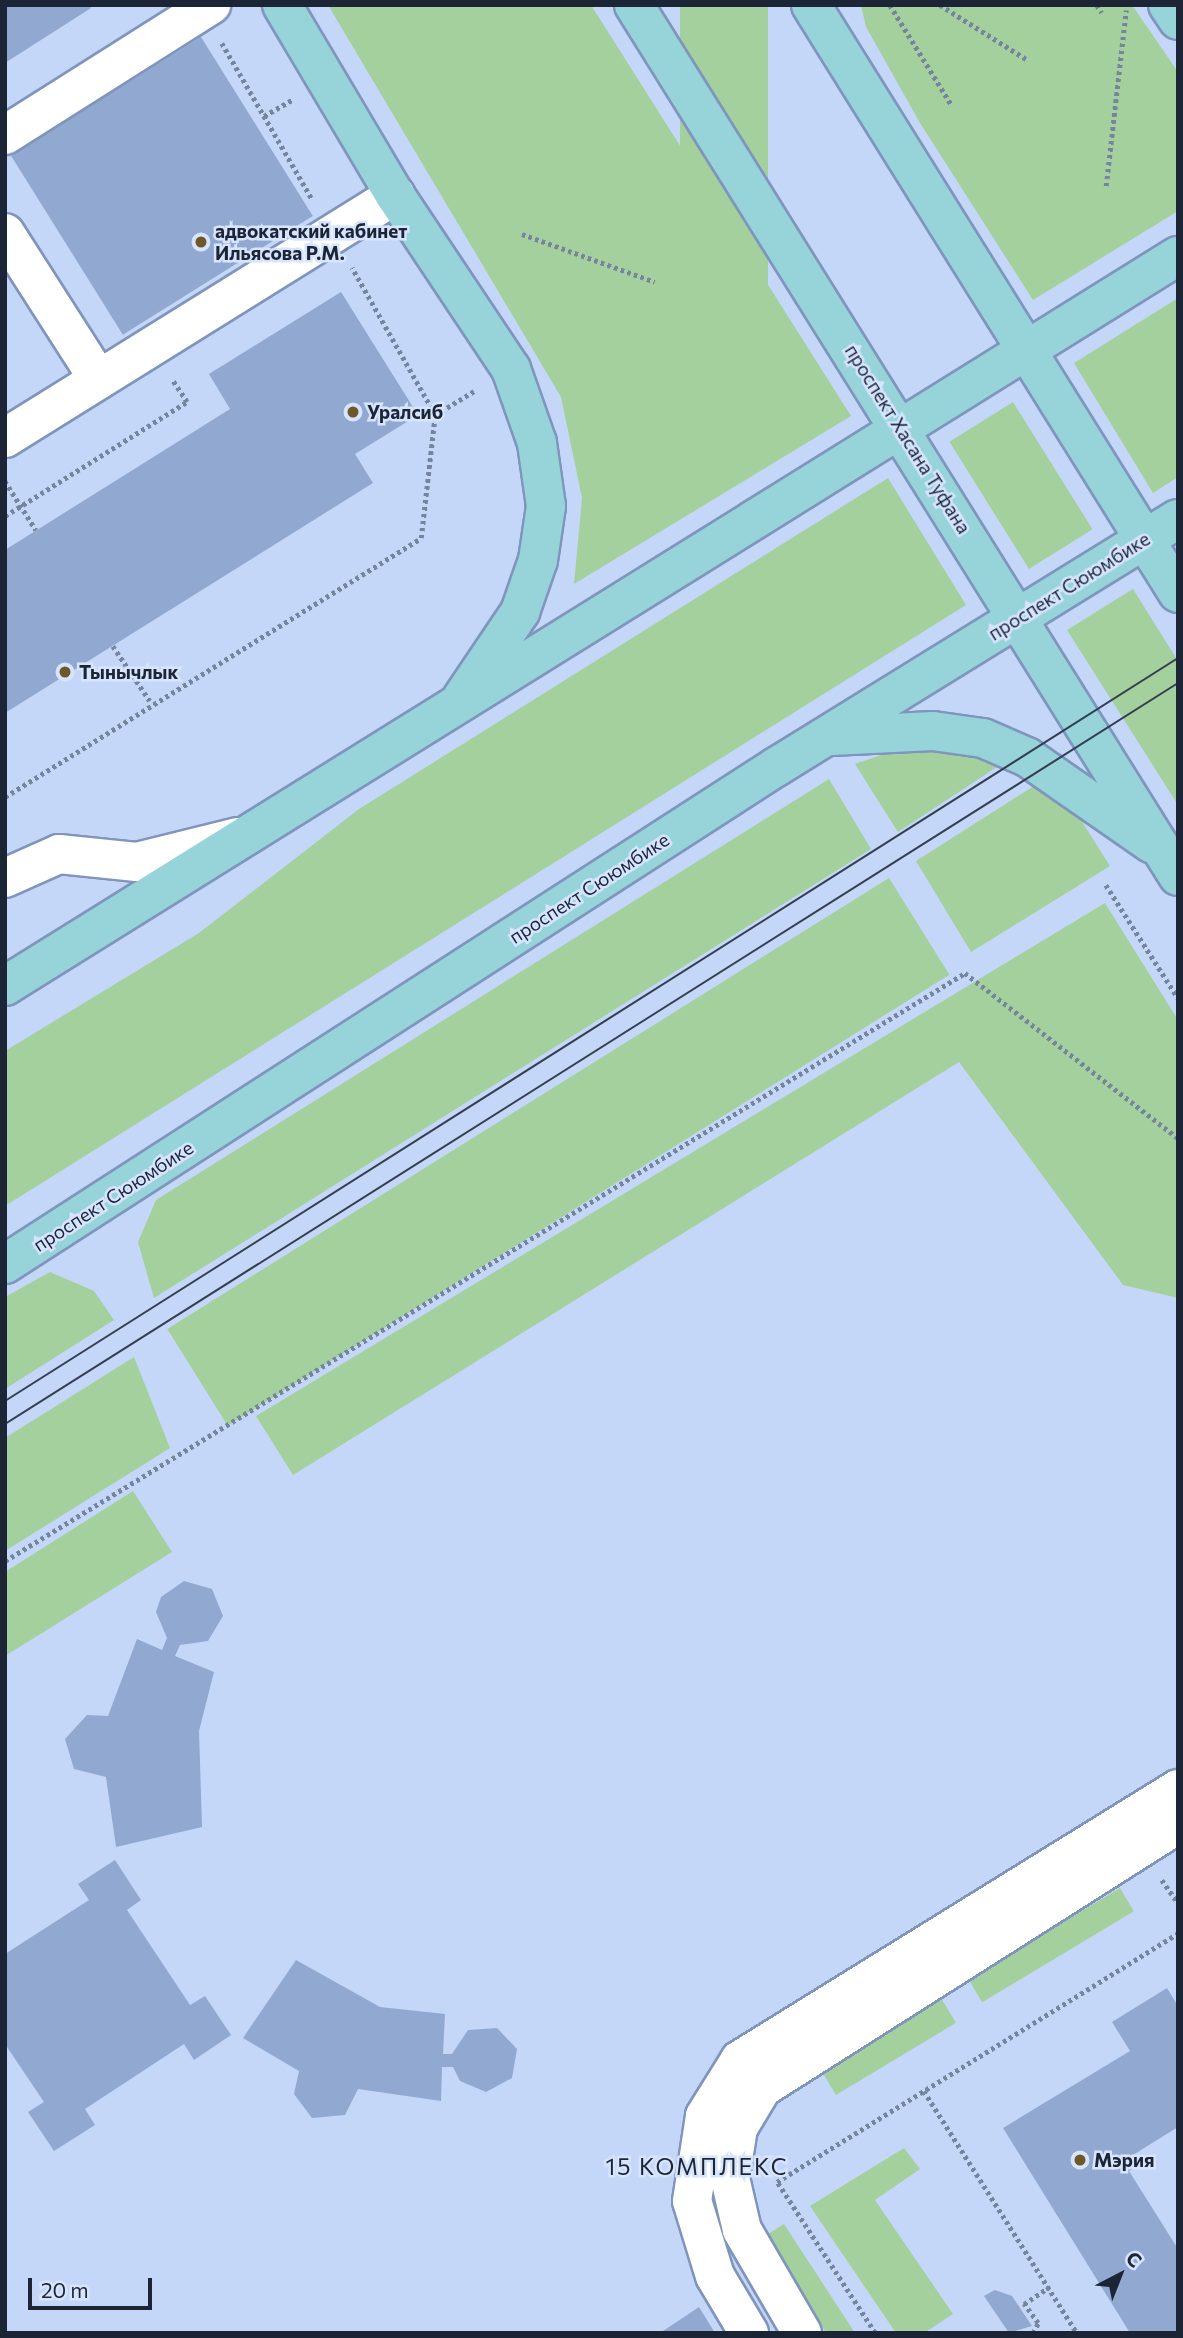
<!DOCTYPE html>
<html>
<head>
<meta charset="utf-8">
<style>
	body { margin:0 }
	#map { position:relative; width:1183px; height:2338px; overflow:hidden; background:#c4d7f9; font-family:Commissioner,sans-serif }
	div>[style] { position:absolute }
	.green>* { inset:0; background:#a3d09d; transform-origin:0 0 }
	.building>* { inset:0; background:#91a8d0; transform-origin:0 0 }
	.path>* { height:4.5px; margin-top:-2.25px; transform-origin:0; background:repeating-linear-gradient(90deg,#76859e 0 3.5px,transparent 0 7px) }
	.roads { filter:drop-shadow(2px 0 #7f95bd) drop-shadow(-2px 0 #7f95bd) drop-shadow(0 2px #7f95bd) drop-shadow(0 -2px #7f95bd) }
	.minor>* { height:38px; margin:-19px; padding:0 19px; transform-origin:19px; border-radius:19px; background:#fff }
	.major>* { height:38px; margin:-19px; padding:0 19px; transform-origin:19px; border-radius:19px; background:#96d4d9 }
	.tram>* { height:2px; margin:-1px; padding:0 1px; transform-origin:1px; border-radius:1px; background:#343e51 }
	.dots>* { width:19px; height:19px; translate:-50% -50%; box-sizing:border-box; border:4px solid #d6e4fe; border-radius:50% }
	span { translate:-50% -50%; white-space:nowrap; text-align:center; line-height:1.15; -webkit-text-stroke:5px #d6e4fe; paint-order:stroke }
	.poi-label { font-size:19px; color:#1c2535; font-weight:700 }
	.left { translate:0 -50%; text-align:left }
	.street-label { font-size:19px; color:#1c2535 }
	.quarter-label { font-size:23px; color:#1c2535; letter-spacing:2px }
	.frame { position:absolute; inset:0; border:7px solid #1c2535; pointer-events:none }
	.north { position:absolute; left:1085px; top:2240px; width:70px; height:70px; -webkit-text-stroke:5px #d6e4fe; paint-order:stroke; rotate:42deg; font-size:19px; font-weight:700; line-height:28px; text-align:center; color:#1c2535 }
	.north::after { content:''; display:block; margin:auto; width:24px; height:32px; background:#1c2535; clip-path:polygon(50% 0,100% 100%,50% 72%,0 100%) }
	.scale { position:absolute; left:28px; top:2278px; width:124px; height:32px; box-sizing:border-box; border:4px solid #1c2535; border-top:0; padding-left:9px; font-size:21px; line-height:24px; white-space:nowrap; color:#1c2535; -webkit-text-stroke:5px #d6e4fe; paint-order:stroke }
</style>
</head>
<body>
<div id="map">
	<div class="green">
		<i style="clip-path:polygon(328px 5px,591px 5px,851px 416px,574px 584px,582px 498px,561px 397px)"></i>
		<i style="left:680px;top:5px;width:88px;height:437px"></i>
		<i style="clip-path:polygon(861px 5px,1132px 5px,1178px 72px,1178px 211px,1033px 300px,920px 123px,866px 27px)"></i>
		<i style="clip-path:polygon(1178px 298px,1178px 477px,1153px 493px,1074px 363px)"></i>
		<i style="left:1013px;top:402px;width:150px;height:75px;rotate:58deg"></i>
		<i style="clip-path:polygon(888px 478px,966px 605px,5px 1206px,5px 1051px,199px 933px,359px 809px)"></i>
		<i style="clip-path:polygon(1133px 589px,1178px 661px,1178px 805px,1067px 630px)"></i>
		<i style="clip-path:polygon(948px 748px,1003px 763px,898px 832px,855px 764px,890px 752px)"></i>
		<i style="clip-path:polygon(829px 779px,871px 849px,154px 1298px,138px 1242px,156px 1200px)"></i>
		<i style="clip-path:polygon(1037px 784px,1081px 820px,1110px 866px,971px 952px,916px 861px)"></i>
		<i style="left:889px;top:878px;width:114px;height:851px;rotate:58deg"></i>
		<i style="clip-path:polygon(1105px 903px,1178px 1020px,1178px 1298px,1123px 1285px,959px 1062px,293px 1475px,256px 1416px)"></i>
		<i style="clip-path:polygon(50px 1272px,94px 1291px,114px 1320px,5px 1389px,5px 1297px)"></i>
		<i style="clip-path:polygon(134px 1357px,170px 1448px,5px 1551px,5px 1438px)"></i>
		<i style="clip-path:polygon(133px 1491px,172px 1552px,5px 1656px,5px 1572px)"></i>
		<i style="left:1120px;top:1888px;width:27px;height:177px;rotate:59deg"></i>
		<i style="left:941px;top:1998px;width:29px;height:140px;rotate:59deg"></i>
		<i style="clip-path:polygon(904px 2148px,920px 2169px,875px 2200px,953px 2314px,924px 2333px,896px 2333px,810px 2206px)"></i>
		<i style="clip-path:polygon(784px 2224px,855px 2333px,826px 2333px,768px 2234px)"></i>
	</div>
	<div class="building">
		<i style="clip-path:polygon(5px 5px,89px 5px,91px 8px,5px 63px)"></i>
		<i style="left:201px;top:37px;width:211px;height:224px;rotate:58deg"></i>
		<i style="clip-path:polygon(341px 292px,418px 415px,355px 454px,373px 483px,5px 713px,5px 550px,230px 409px,209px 374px)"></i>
		<i style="clip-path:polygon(184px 1581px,212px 1589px,223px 1616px,208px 1641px,180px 1645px,175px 1656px,214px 1672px,199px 1731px,202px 1827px,116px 1847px,106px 1777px,74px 1769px,65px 1739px,87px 1715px,108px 1716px,137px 1639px,162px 1650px,167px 1638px,156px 1612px,161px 1597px)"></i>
		<i style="clip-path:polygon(115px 1860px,141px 1900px,127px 1910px,190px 2005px,205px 1996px,231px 2035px,194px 2060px,184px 2044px,85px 2109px,95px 2125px,54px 2151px,28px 2112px,44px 2102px,5px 2044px,5px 1954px,89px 1900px,78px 1884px)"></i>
		<i style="clip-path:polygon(296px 1960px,380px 2007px,445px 2014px,443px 2054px,452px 2054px,468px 2030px,497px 2028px,517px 2049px,512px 2078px,486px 2092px,460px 2081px,453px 2067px,442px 2067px,441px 2101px,358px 2089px,345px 2115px,312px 2118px,294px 2094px,299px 2071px,243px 2038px)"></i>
		<i style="clip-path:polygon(1167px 1988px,1178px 2006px,1178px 2127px,1133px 2155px,1140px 2164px,1129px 2171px,1178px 2249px,1178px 2333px,1130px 2333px,1003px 2128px,1130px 2051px,1112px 2022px)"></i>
		<i style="clip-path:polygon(995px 2290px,1012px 2296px,1032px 2326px,1009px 2333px,984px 2296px)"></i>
		<i style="clip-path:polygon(699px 2307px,715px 2333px,660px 2333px)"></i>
	</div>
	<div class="path">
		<i style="left:890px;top:5px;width:116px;rotate:58.4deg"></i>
		<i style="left:940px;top:5px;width:102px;rotate:32.1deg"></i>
		<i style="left:1097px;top:5px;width:9px;rotate:58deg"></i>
		<i style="left:222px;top:43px;width:180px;rotate:60deg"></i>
		<i style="left:264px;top:116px;width:34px;rotate:-30deg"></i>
		<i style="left:1106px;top:186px;width:177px;rotate:-83.5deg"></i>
		<i style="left:522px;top:234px;width:141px;rotate:19.8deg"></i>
		<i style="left:435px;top:415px;width:48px;rotate:-31.4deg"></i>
		<i style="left:5px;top:481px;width:58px;rotate:57.7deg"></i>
		<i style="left:5px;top:516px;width:215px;rotate:-32.1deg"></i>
		<i style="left:187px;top:402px;width:27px;rotate:-124deg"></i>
		<i style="left:113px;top:646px;width:66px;rotate:56.1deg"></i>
		<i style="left:5px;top:797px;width:490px;rotate:-31.9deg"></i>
		<i style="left:421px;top:538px;width:124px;rotate:-83.5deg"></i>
		<i style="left:435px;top:415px;width:169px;rotate:-119.5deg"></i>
		<i style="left:1106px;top:885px;width:134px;rotate:57.5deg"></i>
		<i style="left:5px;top:1561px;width:1126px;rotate:-31.49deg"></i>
		<i style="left:965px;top:973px;width:269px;rotate:37.8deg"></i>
		<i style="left:1162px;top:1880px;width:28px;rotate:55deg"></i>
		<i style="left:924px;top:2091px;width:286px;rotate:57.7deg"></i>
		<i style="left:875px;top:2333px;width:180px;rotate:-123deg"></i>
		<i style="left:777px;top:2182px;width:472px;rotate:-31.8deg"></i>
		<i style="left:1033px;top:2333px;width:11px;rotate:-63deg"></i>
		<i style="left:1038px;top:2323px;width:24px;rotate:-126deg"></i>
		<i style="left:1024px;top:2304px;width:30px;rotate:-34deg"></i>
	</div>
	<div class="roads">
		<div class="minor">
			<i style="left:5px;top:135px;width:244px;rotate:-32.3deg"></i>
			<i style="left:5px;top:233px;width:174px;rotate:57.4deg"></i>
			<i style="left:5px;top:438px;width:460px;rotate:-31.9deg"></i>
			<i style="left:5px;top:878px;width:59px;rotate:-24deg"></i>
			<i style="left:59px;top:854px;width:78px;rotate:5.9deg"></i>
			<i style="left:137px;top:862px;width:103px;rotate:-14deg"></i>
			<i style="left:749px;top:2333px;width:66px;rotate:-120.8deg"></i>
			<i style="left:715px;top:2276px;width:78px;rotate:-107deg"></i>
			<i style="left:692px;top:2201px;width:86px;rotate:-81.3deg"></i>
			<i style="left:705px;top:2116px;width:66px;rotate:-58deg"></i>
			<i style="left:740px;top:2060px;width:515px;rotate:-31.75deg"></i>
			<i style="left:802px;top:2333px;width:119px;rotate:-120.2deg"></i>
			<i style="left:742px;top:2230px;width:53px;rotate:-103deg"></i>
			<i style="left:730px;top:2178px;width:51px;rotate:-80.9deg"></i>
			<i style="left:738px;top:2128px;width:47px;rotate:-59deg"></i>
			<i style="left:762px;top:2088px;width:493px;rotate:-32.4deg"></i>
		</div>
		<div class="major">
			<i style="left:282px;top:5px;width:221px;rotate:59.3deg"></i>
			<i style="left:395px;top:195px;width:209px;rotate:56.3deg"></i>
			<i style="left:511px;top:369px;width:78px;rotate:70.6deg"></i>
			<i style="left:537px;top:443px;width:64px;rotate:81.9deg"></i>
			<i style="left:546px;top:506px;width:55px;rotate:98.4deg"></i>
			<i style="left:538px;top:560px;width:55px;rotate:109.1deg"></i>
			<i style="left:520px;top:612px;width:104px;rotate:124deg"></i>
			<i style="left:634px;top:5px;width:1027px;rotate:58.01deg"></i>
			<i style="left:811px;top:5px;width:693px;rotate:58.03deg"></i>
			<i style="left:1168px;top:5px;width:18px;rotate:56deg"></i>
			<i style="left:832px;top:736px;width:101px;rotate:-2.8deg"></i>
			<i style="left:933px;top:731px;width:50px;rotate:8deg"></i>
			<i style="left:983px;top:738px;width:48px;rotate:23.4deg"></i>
			<i style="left:1027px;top:757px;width:152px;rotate:34.8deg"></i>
			<i style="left:5px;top:986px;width:1382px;rotate:-31.9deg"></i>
			<i style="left:5px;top:1264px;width:917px;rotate:-32.81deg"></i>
			<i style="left:776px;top:767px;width:472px;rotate:-31.7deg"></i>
		</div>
	</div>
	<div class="tram">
		<i style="left:5px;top:1401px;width:1389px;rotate:-32.35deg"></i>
		<i style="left:5px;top:1424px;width:1387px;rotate:-32.28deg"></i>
	</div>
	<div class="dots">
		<i style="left:201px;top:242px;background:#705728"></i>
		<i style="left:353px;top:412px;background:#705728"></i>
		<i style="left:65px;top:672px;background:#705728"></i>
		<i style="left:1080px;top:2160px;background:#705728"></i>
	</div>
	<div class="poi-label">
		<span class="left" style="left:215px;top:242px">адвокатский кабинет<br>Ильясова Р.М.</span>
		<span class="left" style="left:367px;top:412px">Уралсиб</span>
		<span class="left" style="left:79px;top:672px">Тынычлык</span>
		<span class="left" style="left:1094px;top:2160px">Мэрия</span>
	</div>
	<div class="street-label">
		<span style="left:908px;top:439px;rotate:58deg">проспект Хасана Туфана</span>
		<span style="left:1069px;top:586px;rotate:-32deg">проспект Сююмбике</span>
		<span style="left:589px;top:888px;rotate:-33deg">проспект Сююмбике</span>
		<span style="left:113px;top:1196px;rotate:-33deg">проспект Сююмбике</span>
	</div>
	<div class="quarter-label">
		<span style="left:697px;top:2166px">15 КОМПЛЕКС</span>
	</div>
	<div class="frame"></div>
	<div class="north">С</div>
	<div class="scale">20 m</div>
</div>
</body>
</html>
